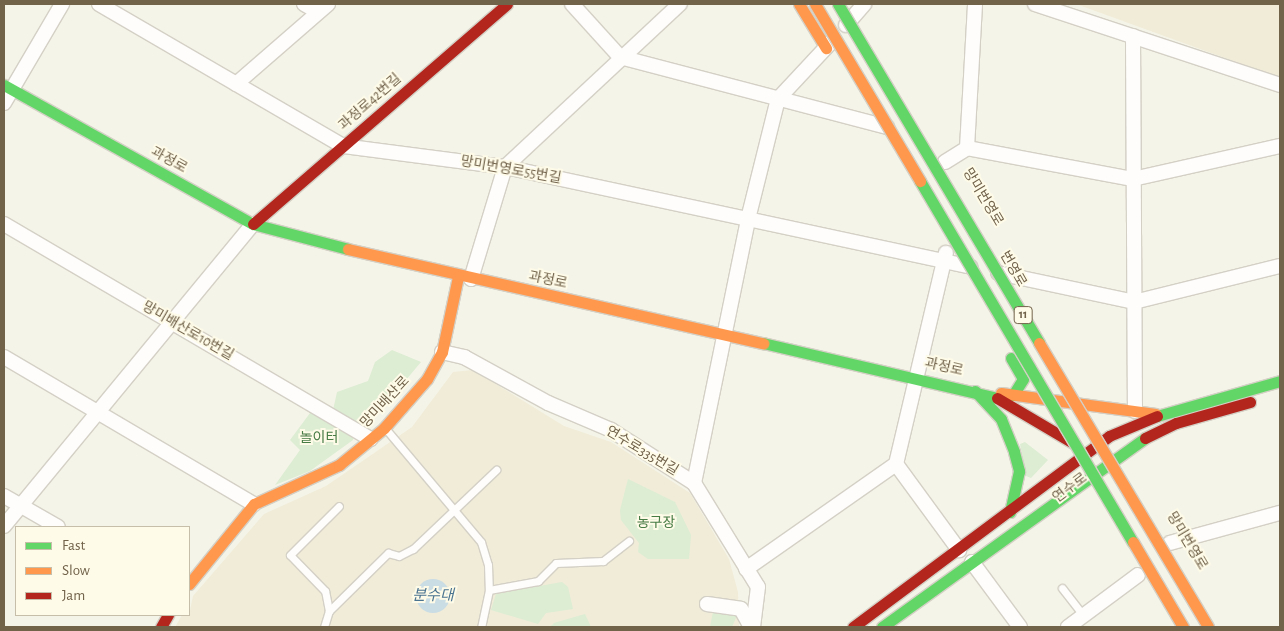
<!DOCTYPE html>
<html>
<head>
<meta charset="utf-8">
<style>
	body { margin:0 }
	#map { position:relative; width:1284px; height:631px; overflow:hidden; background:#f5f4e8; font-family:"Alegreya Sans","Noto Sans KR",sans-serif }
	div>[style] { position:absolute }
	.residential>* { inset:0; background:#f0ecd8 }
	.green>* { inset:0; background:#dcedd3 }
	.water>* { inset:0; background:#cadce4 }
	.round { border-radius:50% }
	.roads { filter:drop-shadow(1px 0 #d4d0c6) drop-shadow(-1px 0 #d4d0c6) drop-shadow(0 1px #d4d0c6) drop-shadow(0 -1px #d4d0c6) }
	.lane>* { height:7px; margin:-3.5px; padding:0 3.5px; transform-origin:3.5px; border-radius:3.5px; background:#fefdfc }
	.street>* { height:14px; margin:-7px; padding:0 7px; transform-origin:7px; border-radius:7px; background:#fefdfc }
	.fast>* { height:11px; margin:-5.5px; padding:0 5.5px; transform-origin:5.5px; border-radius:5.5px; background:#63d668 }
	.slow>* { height:11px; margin:-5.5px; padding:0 5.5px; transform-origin:5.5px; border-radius:5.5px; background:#ff974d }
	.jam>* { height:11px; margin:-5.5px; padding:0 5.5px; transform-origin:5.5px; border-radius:5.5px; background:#b3261e }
	.bridges { filter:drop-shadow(1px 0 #d4cfc5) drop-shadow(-1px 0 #d4cfc5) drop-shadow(0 1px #d4cfc5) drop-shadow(0 -1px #d4cfc5) }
	.fast-bridge>* { height:11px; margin:-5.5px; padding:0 5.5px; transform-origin:5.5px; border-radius:5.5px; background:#63d668 }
	.slow-bridge>* { height:11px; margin:-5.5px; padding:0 5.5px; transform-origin:5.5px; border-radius:5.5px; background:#ff974d }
	span { translate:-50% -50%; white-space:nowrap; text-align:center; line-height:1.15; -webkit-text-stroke:4px #fefbe8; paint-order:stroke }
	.shield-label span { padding:1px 4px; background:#fefbe8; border:1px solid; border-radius:4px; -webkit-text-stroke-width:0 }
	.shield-label { font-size:12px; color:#71624a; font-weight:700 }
	.street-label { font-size:14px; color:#71624a }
	.park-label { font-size:14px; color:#477c45 }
	.water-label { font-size:15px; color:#4b7491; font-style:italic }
	.frame { position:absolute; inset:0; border:5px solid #71624a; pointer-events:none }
	.legend { position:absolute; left:15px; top:526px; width:175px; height:90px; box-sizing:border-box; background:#fefbe8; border:1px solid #c6bea9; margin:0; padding:6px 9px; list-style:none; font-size:15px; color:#71624a }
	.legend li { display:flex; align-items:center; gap:10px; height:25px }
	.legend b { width:25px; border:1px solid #c6bea9 }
</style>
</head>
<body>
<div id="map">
	<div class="residential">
		<i style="clip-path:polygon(1076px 4px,1280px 4px,1280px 78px)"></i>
		<i style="clip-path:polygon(473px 370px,564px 426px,611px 442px,690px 493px,729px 559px,738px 592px,739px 627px,175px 627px,182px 615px,189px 615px,193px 596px,264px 514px,326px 486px,412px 427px,453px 372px)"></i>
	</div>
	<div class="green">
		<i style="clip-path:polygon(392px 350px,421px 362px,365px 429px,333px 410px,337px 392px,368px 381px,375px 362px)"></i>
		<i style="clip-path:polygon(313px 409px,354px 433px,353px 440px,310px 471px,275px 485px,300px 450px,290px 440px)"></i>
		<i style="clip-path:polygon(1025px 442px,1048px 460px,1031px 478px,1026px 476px,1020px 444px)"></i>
		<i style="clip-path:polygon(628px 479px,675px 502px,691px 535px,689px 559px,648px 559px,638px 552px,639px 543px,621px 520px,620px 510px)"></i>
		<i style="clip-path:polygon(562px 582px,568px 587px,573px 609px,546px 613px,538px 624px,491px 610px,496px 594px)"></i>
		<i style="clip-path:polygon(713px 612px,737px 615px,732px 627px,710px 627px)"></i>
		<i style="clip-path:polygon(585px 614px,591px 627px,550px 627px,554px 623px)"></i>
	</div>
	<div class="water">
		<i class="round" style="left:416px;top:579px;width:34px;height:34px"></i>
	</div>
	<div class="roads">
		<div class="lane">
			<i style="left:385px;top:428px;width:149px;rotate:49.9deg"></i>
			<i style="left:481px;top:542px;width:24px;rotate:73deg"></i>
			<i style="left:488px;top:565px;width:25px;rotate:88deg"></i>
			<i style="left:489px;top:590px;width:38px;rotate:102deg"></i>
			<i style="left:1062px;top:588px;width:34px;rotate:52deg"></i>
			<i style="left:489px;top:590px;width:50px;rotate:-10.4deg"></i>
			<i style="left:538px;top:581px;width:25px;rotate:-45deg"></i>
			<i style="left:556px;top:563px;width:47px;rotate:-2.4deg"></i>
			<i style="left:603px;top:561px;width:33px;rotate:-38deg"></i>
			<i style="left:329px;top:611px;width:83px;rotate:-44.5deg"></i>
			<i style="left:388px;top:553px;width:11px;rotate:15deg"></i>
			<i style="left:399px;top:556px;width:16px;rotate:-27deg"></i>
			<i style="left:413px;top:549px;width:115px;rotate:-43.6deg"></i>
			<i style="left:324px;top:627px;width:17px;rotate:-73deg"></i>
			<i style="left:329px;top:611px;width:20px;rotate:-101deg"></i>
			<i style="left:325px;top:591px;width:50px;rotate:-134.2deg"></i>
			<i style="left:290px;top:555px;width:69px;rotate:-45deg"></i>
		</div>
		<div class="street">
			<i style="left:99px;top:4px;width:282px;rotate:30.2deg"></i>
			<i style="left:343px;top:146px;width:163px;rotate:7.4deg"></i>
			<i style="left:505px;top:167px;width:476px;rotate:12.1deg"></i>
			<i style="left:304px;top:4px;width:16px;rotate:30deg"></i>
			<i style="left:572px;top:4px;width:72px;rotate:47.8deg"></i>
			<i style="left:620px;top:57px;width:276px;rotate:14.7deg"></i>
			<i style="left:1035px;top:4px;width:258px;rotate:18.3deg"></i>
			<i style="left:846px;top:25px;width:28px;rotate:-49deg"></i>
			<i style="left:1133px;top:36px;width:375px;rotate:89.7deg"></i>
			<i style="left:236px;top:84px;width:122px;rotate:-41deg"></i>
			<i style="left:4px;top:103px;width:115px;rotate:-59.6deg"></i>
			<i style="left:967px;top:148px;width:169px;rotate:10.6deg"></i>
			<i style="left:1133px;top:179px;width:151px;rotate:-12.7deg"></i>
			<i style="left:967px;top:148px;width:144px;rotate:-86.8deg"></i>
			<i style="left:945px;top:162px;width:26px;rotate:-32deg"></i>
			<i style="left:4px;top:224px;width:425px;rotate:30.4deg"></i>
			<i style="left:998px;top:273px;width:139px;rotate:12deg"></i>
			<i style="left:1134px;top:302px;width:150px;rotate:-13.9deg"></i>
			<i style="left:471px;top:279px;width:117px;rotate:-73.1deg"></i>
			<i style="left:505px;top:167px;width:239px;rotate:-43deg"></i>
			<i style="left:442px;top:352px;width:23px;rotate:13deg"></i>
			<i style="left:464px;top:357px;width:96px;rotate:28.7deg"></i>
			<i style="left:548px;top:403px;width:69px;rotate:23.2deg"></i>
			<i style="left:611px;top:430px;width:98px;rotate:32.6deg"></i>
			<i style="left:694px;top:483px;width:122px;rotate:58.4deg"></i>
			<i style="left:758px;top:587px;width:40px;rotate:97.1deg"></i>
			<i style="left:4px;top:357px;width:290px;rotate:30.5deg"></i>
			<i style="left:896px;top:464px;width:107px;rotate:53.8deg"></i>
			<i style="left:694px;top:483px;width:269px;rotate:-78.4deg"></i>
			<i style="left:748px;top:219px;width:124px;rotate:-76deg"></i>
			<i style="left:778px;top:99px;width:79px;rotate:-47deg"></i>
			<i style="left:4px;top:496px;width:62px;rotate:29.9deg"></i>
			<i style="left:4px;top:526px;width:391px;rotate:-50.5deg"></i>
			<i style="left:1170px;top:543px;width:114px;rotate:-15.3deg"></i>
			<i style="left:972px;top:562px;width:81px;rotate:53.6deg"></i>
			<i style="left:746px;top:569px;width:183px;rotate:-35deg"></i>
			<i style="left:896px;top:464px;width:217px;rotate:-76.7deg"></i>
			<i style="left:707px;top:604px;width:34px;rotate:8deg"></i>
			<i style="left:741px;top:609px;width:21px;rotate:61deg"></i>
			<i style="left:1068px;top:627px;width:87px;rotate:-36.6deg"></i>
		</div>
		<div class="fast">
			<i style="left:4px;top:85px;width:285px;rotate:29.2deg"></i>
			<i style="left:253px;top:224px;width:98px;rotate:14.7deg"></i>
			<i style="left:763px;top:343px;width:240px;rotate:13.2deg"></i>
			<i style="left:1011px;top:358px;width:24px;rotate:60deg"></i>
			<i style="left:1023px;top:379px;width:19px;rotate:122deg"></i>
			<i style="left:975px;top:391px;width:38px;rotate:47deg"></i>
			<i style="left:1001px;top:419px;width:35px;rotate:68deg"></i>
			<i style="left:1014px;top:452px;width:20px;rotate:75deg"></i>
			<i style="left:1019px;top:471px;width:42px;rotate:102.4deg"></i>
			<i style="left:1157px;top:416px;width:128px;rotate:-15.9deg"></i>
			<i style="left:882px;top:627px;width:324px;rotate:-35.7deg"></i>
		</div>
		<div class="slow">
			<i style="left:799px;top:4px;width:52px;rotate:58.5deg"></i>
			<i style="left:348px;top:249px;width:426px;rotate:12.8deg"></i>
			<i style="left:1001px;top:393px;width:156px;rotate:7.7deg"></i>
			<i style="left:189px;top:584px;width:103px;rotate:-50.9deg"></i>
			<i style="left:254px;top:504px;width:94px;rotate:-24.6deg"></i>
			<i style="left:339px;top:465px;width:58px;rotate:-39.4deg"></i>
			<i style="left:384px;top:428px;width:65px;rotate:-48.7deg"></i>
			<i style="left:427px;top:379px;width:31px;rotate:-61deg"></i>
			<i style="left:442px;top:352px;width:77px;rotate:-78deg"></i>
		</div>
		<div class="jam">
			<i style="left:253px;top:224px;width:336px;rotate:-40.9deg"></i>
			<i style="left:997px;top:398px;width:88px;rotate:30.6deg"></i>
			<i style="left:1145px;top:438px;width:34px;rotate:-26deg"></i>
			<i style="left:1176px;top:423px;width:77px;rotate:-15.8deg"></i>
			<i style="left:161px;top:627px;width:14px;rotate:-60deg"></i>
			<i style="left:853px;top:627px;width:319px;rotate:-36.7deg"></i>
			<i style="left:1109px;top:436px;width:52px;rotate:-22.6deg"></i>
		</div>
	</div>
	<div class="bridges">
		<div class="fast-bridge">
			<i style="left:838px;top:4px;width:394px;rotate:59.3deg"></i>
			<i style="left:920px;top:181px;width:419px;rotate:59.5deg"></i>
		</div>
		<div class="slow-bridge">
			<i style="left:815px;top:4px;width:206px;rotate:59.3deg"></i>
			<i style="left:1039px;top:343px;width:330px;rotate:59.2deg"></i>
			<i style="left:1133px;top:542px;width:99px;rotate:59.5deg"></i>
		</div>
	</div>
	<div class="shield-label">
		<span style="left:1023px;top:315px">11</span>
	</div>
	<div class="street-label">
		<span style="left:370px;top:102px;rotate:-41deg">과정로42번길</span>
		<span style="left:169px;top:160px;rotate:29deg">과정로</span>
		<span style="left:511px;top:170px;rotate:10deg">망미번영로55번길</span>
		<span style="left:983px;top:197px;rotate:59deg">망미번영로</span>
		<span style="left:1013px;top:269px;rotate:60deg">번영로</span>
		<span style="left:548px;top:280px;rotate:12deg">과정로</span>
		<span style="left:188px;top:331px;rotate:30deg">망미배산로10번길</span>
		<span style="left:944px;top:367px;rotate:13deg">과정로</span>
		<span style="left:385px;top:402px;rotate:-47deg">망미배산로</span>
		<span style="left:642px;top:451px;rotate:31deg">연수로335번길</span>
		<span style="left:1070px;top:488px;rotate:-37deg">연수로</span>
		<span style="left:1187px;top:541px;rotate:59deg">망미번영로</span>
	</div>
	<div class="park-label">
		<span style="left:319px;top:438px">놀이터</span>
		<span style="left:656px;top:523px">농구장</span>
	</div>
	<div class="water-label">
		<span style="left:433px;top:596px">분수대</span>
	</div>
	<div class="frame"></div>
	<ul class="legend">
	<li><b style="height:6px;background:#63d668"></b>Fast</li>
	<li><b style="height:6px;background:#ff974d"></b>Slow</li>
	<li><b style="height:6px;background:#b3261e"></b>Jam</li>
	</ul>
</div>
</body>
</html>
